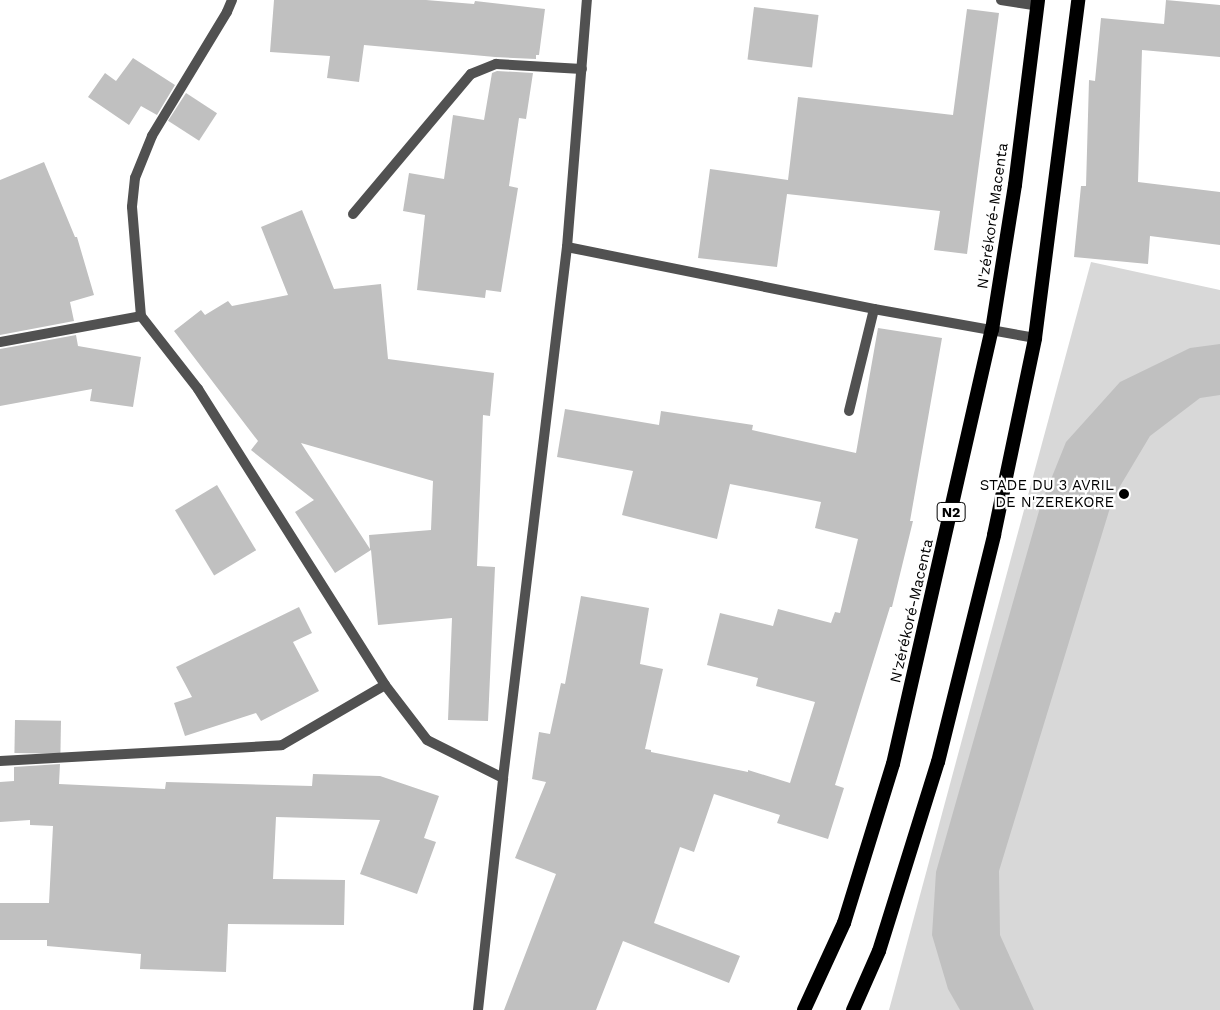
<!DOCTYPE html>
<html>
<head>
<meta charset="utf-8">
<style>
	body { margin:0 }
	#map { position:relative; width:1220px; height:1010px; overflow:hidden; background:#fff; font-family:"Work Sans",sans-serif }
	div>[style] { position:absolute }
	.green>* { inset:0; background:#d8d8d8 }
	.building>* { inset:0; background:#c0c0c0; transform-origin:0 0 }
	.service>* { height:10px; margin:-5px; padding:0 5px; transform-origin:5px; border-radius:5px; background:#515151 }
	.minor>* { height:10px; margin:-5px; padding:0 5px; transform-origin:5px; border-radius:5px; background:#515151 }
	.trunk>* { height:14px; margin:-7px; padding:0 7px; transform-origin:7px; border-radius:7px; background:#000 }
	.dots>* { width:14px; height:14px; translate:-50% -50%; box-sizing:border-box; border:2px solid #fff; border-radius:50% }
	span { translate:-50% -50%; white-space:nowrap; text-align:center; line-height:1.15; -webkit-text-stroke:4.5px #fff; paint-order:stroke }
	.shield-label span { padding:1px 4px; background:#fff; border:1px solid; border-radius:4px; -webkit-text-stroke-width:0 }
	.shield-label { font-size:14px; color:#000; font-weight:700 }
	.street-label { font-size:15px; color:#000 }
	.poi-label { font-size:15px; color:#000 }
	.right { translate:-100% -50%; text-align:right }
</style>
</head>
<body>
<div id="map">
	<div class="green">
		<i style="clip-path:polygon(1091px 262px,1220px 290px,1220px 1010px,889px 1010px)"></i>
	</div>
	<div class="building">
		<i style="clip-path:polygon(274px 0,426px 0,474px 4px,475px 1px,545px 9px,539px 55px,536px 55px,536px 59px,495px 57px,364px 45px,359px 82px,327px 78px,330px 56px,270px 52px)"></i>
		<i style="clip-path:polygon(1166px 0,1220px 5px,1220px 57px,1142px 50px,1138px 182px,1220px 192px,1220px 245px,1150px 236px,1148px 264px,1074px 257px,1081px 186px,1086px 186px,1089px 80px,1095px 81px,1101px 18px,1164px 24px)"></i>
		<i style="left:754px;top:7px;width:65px;height:53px;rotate:7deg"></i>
		<i style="clip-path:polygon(967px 9px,999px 13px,967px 254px,934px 250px,940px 211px,787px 194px,777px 267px,698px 258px,710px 169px,788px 180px,798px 97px,953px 115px)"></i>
		<i style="clip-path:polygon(133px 58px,175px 85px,157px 115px,141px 106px,129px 125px,88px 97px,105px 73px,116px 81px)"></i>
		<i style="clip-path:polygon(497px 71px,533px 73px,526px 119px,519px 118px,509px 186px,518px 188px,501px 292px,486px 290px,485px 298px,417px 290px,425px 215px,403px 211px,409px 173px,444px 179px,453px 115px,484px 120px,492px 73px)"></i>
		<i style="left:186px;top:93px;width:37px;height:33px;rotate:33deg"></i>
		<i style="clip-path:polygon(44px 162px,75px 237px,77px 237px,94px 295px,70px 302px,74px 321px,0 335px,0 180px)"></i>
		<i style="clip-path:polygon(evenodd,302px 210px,334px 289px,381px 284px,388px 359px,494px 373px,490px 416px,483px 415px,477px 566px,495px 567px,488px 721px,448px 720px,452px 618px,378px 625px,371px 550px,335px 573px,295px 512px,314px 500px,251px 450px,258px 441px,174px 331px,201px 310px,205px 315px,228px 301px,232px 306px,288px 295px,261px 227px,302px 210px,301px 443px,433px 481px,431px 530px,369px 535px,370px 549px,301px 443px)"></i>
		<i style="clip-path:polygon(878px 328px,942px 338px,910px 521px,913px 521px,892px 607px,890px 607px,835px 785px,844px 788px,828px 839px,777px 823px,780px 815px,714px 794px,694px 852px,680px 847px,654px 923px,740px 956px,729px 983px,623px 941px,596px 1010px,504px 1010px,556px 874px,515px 858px,546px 782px,532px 779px,539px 732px,550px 734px,561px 683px,565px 684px,581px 596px,649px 608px,640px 664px,663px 669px,645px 749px,651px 750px,651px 752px,748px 772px,748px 770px,790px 783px,815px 702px,756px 686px,758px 678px,707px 665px,720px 613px,773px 626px,778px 609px,831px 623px,835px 612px,840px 613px,858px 539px,815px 528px,821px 502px,730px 484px,717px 539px,622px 515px,633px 471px,557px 457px,565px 409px,659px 425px,661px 411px,753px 425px,752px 430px,856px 453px)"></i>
		<i style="clip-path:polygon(76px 335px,78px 346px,141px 357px,133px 407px,90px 401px,92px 389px,0 406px,0 349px)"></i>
		<i style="clip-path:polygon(1220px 344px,1220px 395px,1200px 398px,1150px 436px,1113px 498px,999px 871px,1000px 935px,1034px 1010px,960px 1010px,948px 989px,932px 935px,936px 872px,1041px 504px,1066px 442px,1120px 382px,1190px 348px)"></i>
		<i style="left:217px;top:485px;width:76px;height:49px;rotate:59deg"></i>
		<i style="clip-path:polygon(299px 607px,312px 633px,293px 642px,319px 691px,261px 721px,256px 713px,185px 736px,174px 703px,192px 697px,176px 667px)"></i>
		<i style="left:15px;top:720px;width:46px;height:33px;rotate:1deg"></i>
		<i style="clip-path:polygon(60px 764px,59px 784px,165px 789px,166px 782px,312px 786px,313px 774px,380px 776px,439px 796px,424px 838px,436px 842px,417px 894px,360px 874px,380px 820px,276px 817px,273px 879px,345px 880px,344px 925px,228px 924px,226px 972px,140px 969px,141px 954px,47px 946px,47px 940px,0 940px,0 903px,49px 903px,53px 826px,30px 825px,30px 820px,0 822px,0 782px,14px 781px,14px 767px)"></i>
	</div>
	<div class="service">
		<i style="left:1001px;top:0;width:36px;rotate:9deg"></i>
		<i style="left:353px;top:214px;width:183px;rotate:-49.9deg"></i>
		<i style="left:471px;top:74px;width:27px;rotate:-22deg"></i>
		<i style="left:496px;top:64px;width:86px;rotate:3.3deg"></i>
		<i style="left:0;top:342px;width:143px;rotate:-10.4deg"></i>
		<i style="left:849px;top:411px;width:105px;rotate:-76.2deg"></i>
		<i style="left:0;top:761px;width:282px;rotate:-3.2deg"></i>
		<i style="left:282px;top:745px;width:119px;rotate:-30.2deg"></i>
	</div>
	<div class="minor">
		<i style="left:232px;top:0;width:13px;rotate:113deg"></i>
		<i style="left:227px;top:12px;width:145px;rotate:121.2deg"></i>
		<i style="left:152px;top:136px;width:45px;rotate:112deg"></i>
		<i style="left:135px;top:178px;width:29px;rotate:96deg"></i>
		<i style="left:132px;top:207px;width:109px;rotate:85.3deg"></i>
		<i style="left:141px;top:316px;width:93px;rotate:52deg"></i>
		<i style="left:198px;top:389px;width:350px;rotate:57.7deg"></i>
		<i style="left:385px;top:685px;width:69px;rotate:52.6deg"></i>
		<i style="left:427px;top:740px;width:85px;rotate:26.6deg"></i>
		<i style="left:567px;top:247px;width:313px;rotate:11.4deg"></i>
		<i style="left:874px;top:309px;width:164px;rotate:10.2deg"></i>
		<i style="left:478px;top:1010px;width:233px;rotate:-83.8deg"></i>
		<i style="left:503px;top:778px;width:535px;rotate:-83.13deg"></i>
		<i style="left:567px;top:247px;width:248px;rotate:-85.4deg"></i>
	</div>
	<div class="trunk">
		<i style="left:804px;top:1010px;width:96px;rotate:-65.3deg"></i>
		<i style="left:844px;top:923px;width:166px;rotate:-72.9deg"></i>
		<i style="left:893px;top:764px;width:445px;rotate:-77.2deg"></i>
		<i style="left:992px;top:330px;width:147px;rotate:-81deg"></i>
		<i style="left:1015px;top:185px;width:186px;rotate:-82.9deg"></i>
		<i style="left:853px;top:1010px;width:64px;rotate:-66.2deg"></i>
		<i style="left:879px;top:951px;width:198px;rotate:-72.7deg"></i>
		<i style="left:938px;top:762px;width:234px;rotate:-76.1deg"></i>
		<i style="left:994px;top:535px;width:201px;rotate:-78.2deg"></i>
		<i style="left:1035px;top:338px;width:341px;rotate:-82.7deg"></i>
	</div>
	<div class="dots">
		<i style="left:1124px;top:494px;background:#000"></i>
	</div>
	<div class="shield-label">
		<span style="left:951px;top:512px">N2</span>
	</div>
	<div class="street-label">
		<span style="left:993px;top:216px;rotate:-82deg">N'zérékoré-Macenta</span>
		<span style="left:912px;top:611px;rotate:-77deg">N'zérékoré-Macenta</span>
	</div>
	<div class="poi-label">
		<span class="right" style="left:1114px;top:494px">STADE DU 3 AVRIL<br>DE N'ZEREKORE</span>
	</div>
</div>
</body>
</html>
